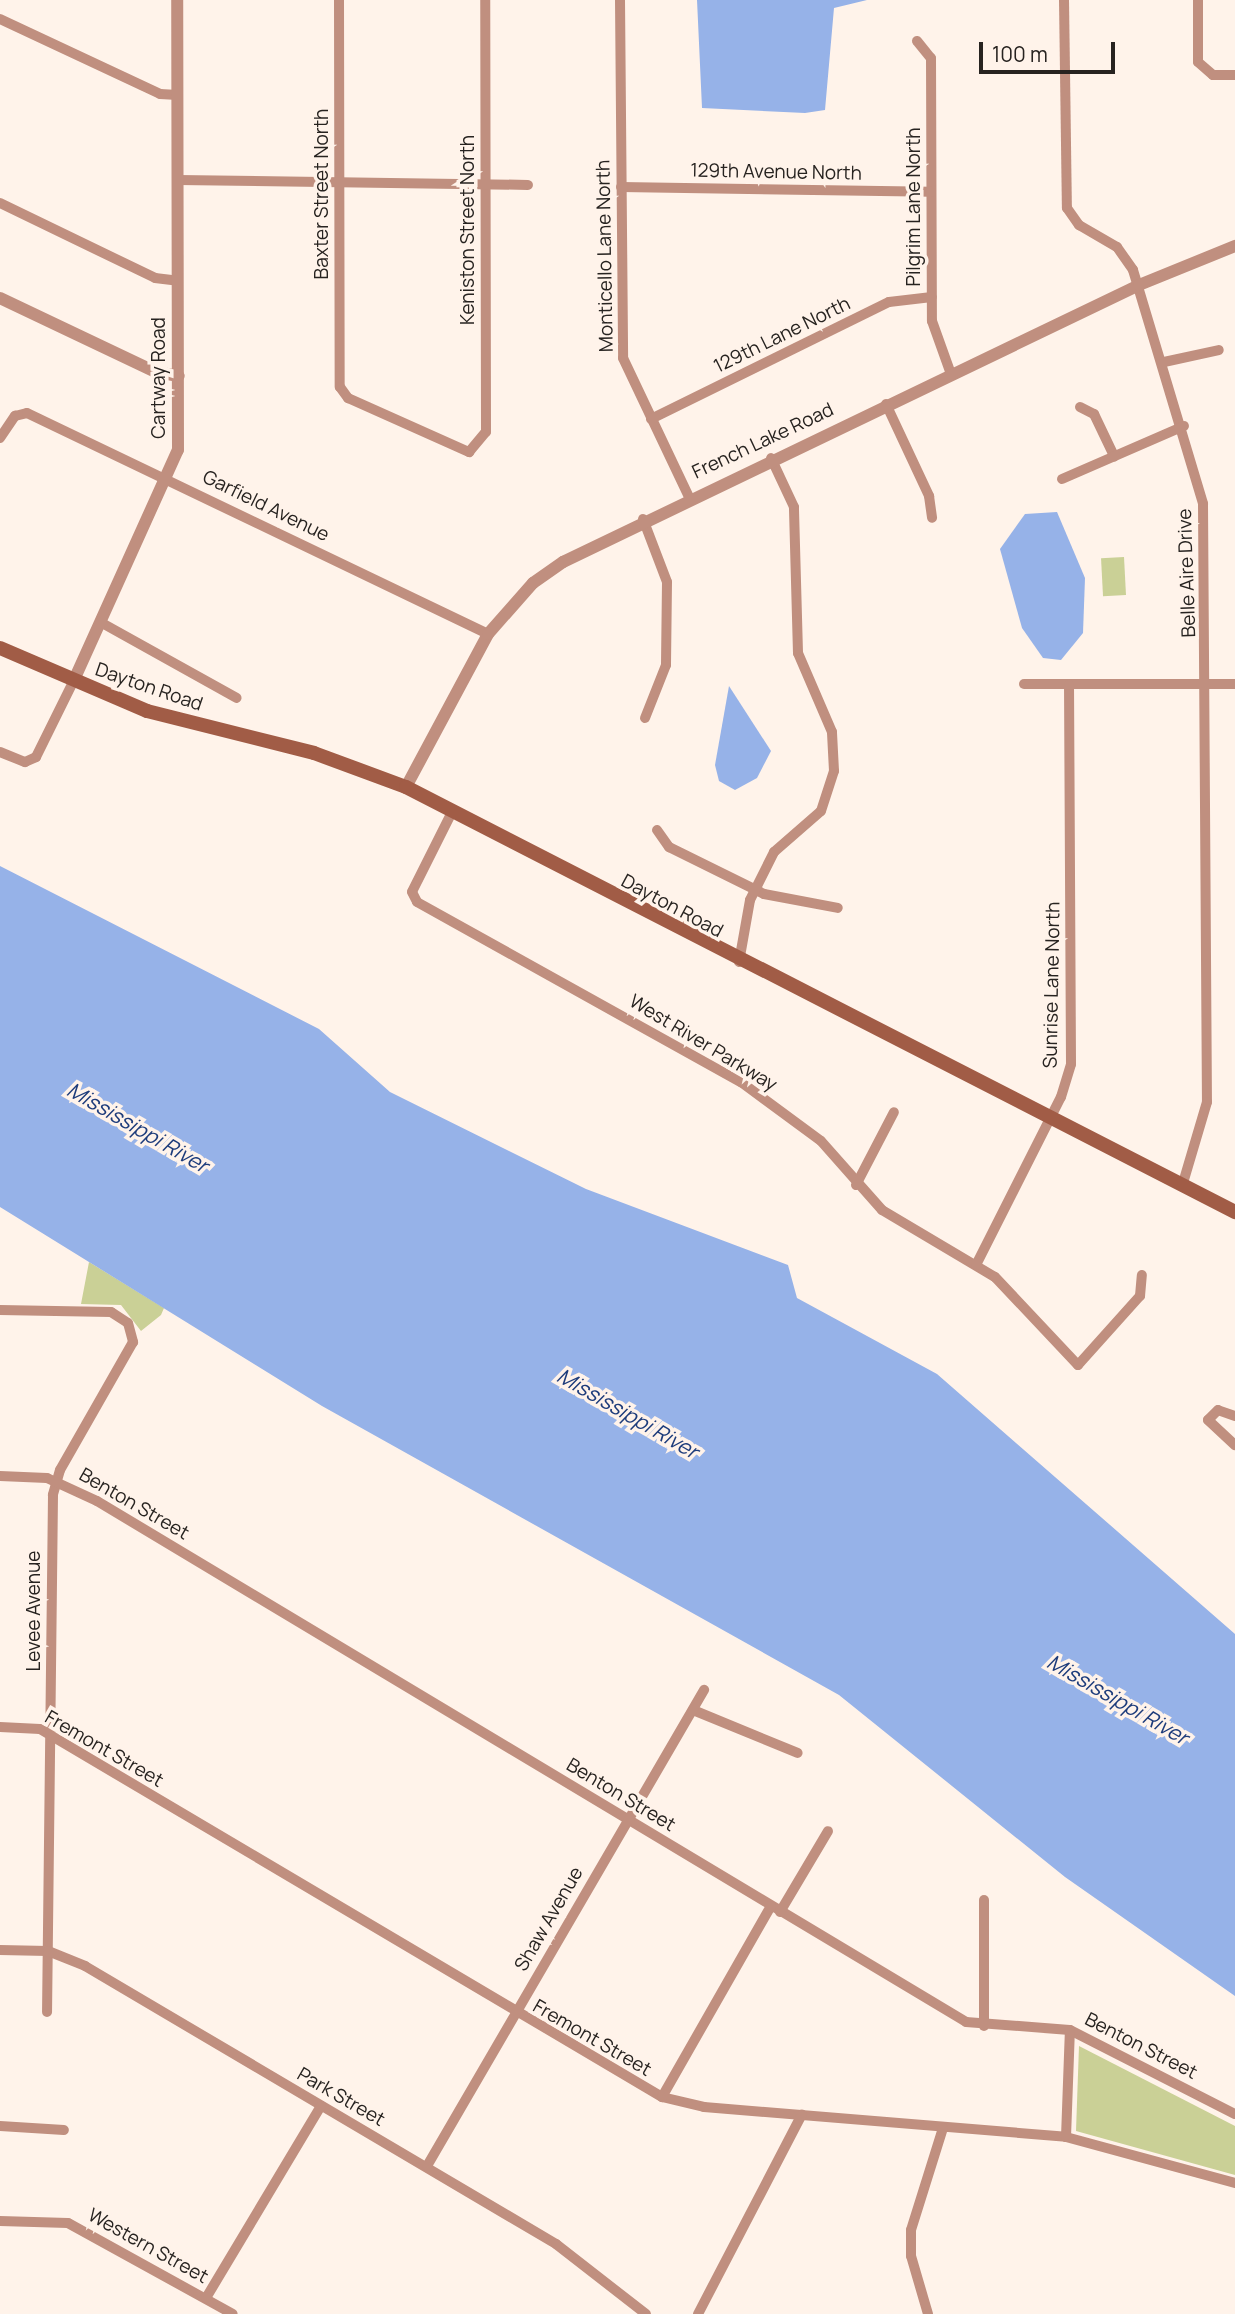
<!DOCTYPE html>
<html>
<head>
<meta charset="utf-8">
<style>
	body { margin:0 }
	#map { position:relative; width:1235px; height:2314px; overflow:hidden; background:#fff3ea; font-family:Manrope,sans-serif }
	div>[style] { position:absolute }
	.green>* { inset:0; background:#cad096; transform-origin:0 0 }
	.water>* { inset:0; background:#96b2e8 }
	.minor>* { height:10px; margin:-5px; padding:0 5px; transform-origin:5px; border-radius:5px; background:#c08f7f }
	.tertiary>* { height:12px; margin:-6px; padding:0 6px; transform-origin:6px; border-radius:6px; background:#c08f7f }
	.secondary>* { height:14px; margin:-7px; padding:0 7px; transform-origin:7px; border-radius:7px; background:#a15c46 }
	span { translate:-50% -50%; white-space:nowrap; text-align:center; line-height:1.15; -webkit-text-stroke:7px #fff3ea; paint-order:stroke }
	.street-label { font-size:19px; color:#272320 }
	.water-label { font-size:21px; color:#1e3c7b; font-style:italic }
	.scale { position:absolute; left:979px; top:42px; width:136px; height:32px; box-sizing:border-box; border:4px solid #272320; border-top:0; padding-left:9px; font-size:21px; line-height:24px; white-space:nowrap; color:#272320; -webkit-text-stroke:5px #fff3ea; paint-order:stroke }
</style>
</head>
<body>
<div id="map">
	<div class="green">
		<i style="left:1124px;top:557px;width:38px;height:23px;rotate:87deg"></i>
		<i style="clip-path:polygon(89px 1262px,164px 1308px,161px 1315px,141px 1331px,121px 1305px,81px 1304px)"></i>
		<i style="clip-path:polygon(1079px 2046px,1235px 2126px,1235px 2175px,1076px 2131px)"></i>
	</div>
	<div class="water">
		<i style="clip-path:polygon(697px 0,867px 0,834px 8px,825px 110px,805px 113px,702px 108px)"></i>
		<i style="clip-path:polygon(1057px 512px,1085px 578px,1083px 633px,1061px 660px,1043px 658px,1022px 628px,1000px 549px,1025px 514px)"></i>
		<i style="clip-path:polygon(729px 686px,771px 751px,757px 778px,735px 790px,719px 781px,715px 765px)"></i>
		<i style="clip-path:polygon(0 866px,319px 1029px,390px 1092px,586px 1189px,788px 1265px,797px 1298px,937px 1374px,1235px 1634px,1235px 1996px,1065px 1877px,839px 1695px,322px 1406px,0 1207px)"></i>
	</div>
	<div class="minor">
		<i style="left:339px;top:0;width:387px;rotate:89.9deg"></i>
		<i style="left:340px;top:387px;width:14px;rotate:54deg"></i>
		<i style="left:348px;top:398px;width:133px;rotate:24.1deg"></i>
		<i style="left:469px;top:452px;width:26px;rotate:-50deg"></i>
		<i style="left:486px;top:432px;width:432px;rotate:-90.1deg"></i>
		<i style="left:620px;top:0;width:358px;rotate:89.5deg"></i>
		<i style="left:623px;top:358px;width:154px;rotate:64.6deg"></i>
		<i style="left:1064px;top:0;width:208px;rotate:89.2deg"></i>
		<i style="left:1067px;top:208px;width:21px;rotate:55deg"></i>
		<i style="left:1079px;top:225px;width:44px;rotate:30.1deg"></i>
		<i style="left:1117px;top:247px;width:28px;rotate:55deg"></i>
		<i style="left:1133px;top:270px;width:244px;rotate:73.3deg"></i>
		<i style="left:1203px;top:504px;width:598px;rotate:89.62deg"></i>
		<i style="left:1207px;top:1102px;width:84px;rotate:106.5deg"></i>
		<i style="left:1198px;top:0;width:62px;rotate:90deg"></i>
		<i style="left:1198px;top:62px;width:20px;rotate:41deg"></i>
		<i style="left:1213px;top:75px;width:22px"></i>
		<i style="left:0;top:19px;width:177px;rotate:25.1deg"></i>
		<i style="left:160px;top:94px;width:18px;rotate:3deg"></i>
		<i style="left:917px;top:41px;width:22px;rotate:51deg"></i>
		<i style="left:931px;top:58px;width:263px;rotate:89.8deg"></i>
		<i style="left:932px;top:321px;width:56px;rotate:70.3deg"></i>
		<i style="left:178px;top:180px;width:350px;rotate:0.8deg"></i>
		<i style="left:621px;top:187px;width:310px;rotate:0.9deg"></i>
		<i style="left:0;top:203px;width:172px;rotate:25.8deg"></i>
		<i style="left:155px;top:278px;width:23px;rotate:7deg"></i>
		<i style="left:1164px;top:362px;width:56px;rotate:-12.3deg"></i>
		<i style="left:886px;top:404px;width:102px;rotate:64.9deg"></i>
		<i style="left:929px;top:496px;width:22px;rotate:82deg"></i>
		<i style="left:1080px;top:407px;width:16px;rotate:27deg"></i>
		<i style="left:1094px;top:414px;width:47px;rotate:64.5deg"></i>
		<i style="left:651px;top:419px;width:265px;rotate:-26.2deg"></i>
		<i style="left:889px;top:302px;width:43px;rotate:-6.6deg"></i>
		<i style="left:0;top:438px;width:27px;rotate:-56deg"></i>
		<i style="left:15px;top:416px;width:12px;rotate:-14deg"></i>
		<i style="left:27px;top:413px;width:511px;rotate:25.61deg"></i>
		<i style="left:1062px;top:479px;width:133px;rotate:-23.5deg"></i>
		<i style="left:643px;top:519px;width:67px;rotate:69.1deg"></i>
		<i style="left:667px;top:582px;width:83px;rotate:90.7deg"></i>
		<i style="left:666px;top:665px;width:57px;rotate:111.6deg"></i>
		<i style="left:102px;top:623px;width:154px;rotate:29.1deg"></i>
		<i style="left:1024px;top:684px;width:211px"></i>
		<i style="left:0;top:752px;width:27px;rotate:22deg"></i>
		<i style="left:25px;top:762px;width:12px;rotate:-24deg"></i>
		<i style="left:36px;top:757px;width:86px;rotate:-63.7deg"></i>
		<i style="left:452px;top:812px;width:89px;rotate:116.6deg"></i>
		<i style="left:412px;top:892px;width:11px;rotate:63deg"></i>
		<i style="left:417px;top:902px;width:371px;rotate:29.1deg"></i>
		<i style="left:741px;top:1082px;width:99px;rotate:36.4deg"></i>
		<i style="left:821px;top:1141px;width:92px;rotate:48.5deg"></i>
		<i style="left:882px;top:1210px;width:131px;rotate:30.7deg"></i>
		<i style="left:995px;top:1277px;width:121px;rotate:46.7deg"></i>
		<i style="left:1078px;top:1365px;width:93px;rotate:-48.1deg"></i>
		<i style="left:1140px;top:1296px;width:21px;rotate:-85deg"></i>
		<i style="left:657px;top:830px;width:21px;rotate:55deg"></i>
		<i style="left:669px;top:847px;width:106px;rotate:26.3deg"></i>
		<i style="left:764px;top:894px;width:75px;rotate:10.7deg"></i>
		<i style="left:739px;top:962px;width:63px;rotate:-79.9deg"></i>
		<i style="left:750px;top:900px;width:54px;rotate:-63.4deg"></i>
		<i style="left:774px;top:852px;width:62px;rotate:-41.1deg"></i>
		<i style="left:821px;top:811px;width:42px;rotate:-72deg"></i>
		<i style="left:834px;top:771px;width:39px;rotate:-93deg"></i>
		<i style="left:832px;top:732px;width:86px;rotate:-113.3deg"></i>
		<i style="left:798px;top:653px;width:146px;rotate:-91.6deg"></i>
		<i style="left:794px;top:507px;width:54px;rotate:-115.1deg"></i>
		<i style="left:856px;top:1185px;width:82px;rotate:-62.5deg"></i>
		<i style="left:976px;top:1265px;width:188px;rotate:-63.2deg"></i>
		<i style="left:1061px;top:1097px;width:34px;rotate:-73deg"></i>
		<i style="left:1071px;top:1064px;width:379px;rotate:-90.3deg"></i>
		<i style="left:0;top:1310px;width:111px;rotate:1deg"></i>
		<i style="left:111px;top:1312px;width:20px;rotate:33deg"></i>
		<i style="left:128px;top:1323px;width:20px;rotate:75deg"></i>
		<i style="left:133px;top:1342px;width:147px;rotate:119.7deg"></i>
		<i style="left:60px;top:1470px;width:26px;rotate:106deg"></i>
		<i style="left:53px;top:1495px;width:517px;rotate:90.66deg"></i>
		<i style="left:1235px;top:1416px;width:18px;rotate:-161deg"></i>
		<i style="left:1218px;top:1410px;width:14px;rotate:135deg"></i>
		<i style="left:1208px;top:1420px;width:37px;rotate:43deg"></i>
		<i style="left:0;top:1476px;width:47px;rotate:2.4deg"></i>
		<i style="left:47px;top:1478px;width:55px;rotate:24.7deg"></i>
		<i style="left:97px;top:1501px;width:1013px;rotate:30.94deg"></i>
		<i style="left:966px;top:2022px;width:104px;rotate:4.4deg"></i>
		<i style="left:1070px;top:2030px;width:185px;rotate:27deg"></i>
		<i style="left:693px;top:1710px;width:113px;rotate:22.3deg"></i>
		<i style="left:0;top:1727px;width:40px;rotate:2.9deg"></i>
		<i style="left:40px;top:1729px;width:723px;rotate:30.61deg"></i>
		<i style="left:662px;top:2097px;width:43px;rotate:13.4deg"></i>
		<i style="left:704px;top:2107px;width:363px;rotate:4.7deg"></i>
		<i style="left:1066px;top:2137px;width:175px;rotate:15.2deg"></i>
		<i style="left:984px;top:1900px;width:126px;rotate:90deg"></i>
		<i style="left:780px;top:1912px;width:94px;rotate:-59.3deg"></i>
		<i style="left:0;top:1950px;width:48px;rotate:1.2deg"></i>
		<i style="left:48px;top:1951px;width:40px;rotate:22deg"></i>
		<i style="left:85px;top:1966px;width:547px;rotate:30.55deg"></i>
		<i style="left:556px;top:2244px;width:114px;rotate:37.9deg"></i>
		<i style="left:662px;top:2097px;width:220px;rotate:-60.3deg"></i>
		<i style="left:0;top:2126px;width:64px;rotate:3.6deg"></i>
		<i style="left:1066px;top:2137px;width:107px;rotate:-87.9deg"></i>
		<i style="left:427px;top:2166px;width:551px;rotate:-59.8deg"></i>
		<i style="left:0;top:2221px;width:68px;rotate:1.7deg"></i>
		<i style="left:68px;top:2223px;width:188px;rotate:28.9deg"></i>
		<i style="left:206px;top:2298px;width:224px;rotate:-59.1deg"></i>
		<i style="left:698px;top:2314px;width:225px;rotate:-62.5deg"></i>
		<i style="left:928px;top:2314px;width:60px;rotate:-106.3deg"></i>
		<i style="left:911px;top:2256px;width:26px;rotate:-90deg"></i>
		<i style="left:911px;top:2230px;width:107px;rotate:-72.6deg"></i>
	</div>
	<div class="tertiary">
		<i style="left:0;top:298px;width:173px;rotate:25.4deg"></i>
		<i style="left:156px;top:372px;width:23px;rotate:10deg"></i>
		<i style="left:74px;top:680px;width:252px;rotate:-65.7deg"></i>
		<i style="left:178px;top:450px;width:450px;rotate:-90.1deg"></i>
		<i style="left:406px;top:787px;width:174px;rotate:-61.8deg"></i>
		<i style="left:488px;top:634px;width:68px;rotate:-48.6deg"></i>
		<i style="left:533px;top:583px;width:37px;rotate:-35deg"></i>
		<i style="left:563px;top:562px;width:639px;rotate:-25.68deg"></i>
		<i style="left:1139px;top:285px;width:104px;rotate:-22.1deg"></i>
	</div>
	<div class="secondary">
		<i style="left:0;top:648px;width:160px;rotate:23.2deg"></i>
		<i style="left:147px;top:711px;width:172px;rotate:14.1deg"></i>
		<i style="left:314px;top:753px;width:98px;rotate:20.3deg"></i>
		<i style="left:406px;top:787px;width:932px;rotate:27.14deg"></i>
	</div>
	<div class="street-label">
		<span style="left:776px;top:172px;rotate:1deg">129th Avenue North</span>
		<span style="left:322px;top:194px;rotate:-90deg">Baxter Street North</span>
		<span style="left:914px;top:207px;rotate:-90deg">Pilgrim Lane North</span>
		<span style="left:468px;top:230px;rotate:-90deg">Keniston Street North</span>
		<span style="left:605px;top:256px;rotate:-91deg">Monticello Lane North</span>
		<span style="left:782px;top:335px;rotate:-26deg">129th Lane North</span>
		<span style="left:159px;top:378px;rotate:-90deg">Cartway Road</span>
		<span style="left:763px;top:441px;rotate:-25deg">French Lake Road</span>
		<span style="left:266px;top:506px;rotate:26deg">Garfield Avenue</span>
		<span style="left:1187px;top:573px;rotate:-92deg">Belle Aire Drive</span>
		<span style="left:149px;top:687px;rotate:19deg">Dayton Road</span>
		<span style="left:672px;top:906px;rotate:28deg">Dayton Road</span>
		<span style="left:1052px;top:985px;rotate:-89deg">Sunrise Lane North</span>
		<span style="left:703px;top:1043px;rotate:31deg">West River Parkway</span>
		<span style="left:134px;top:1504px;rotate:30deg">Benton Street</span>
		<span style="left:34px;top:1611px;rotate:-90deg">Levee Avenue</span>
		<span style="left:104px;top:1749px;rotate:30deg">Fremont Street</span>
		<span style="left:621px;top:1795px;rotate:31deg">Benton Street</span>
		<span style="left:549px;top:1919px;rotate:-60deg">Shaw Avenue</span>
		<span style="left:592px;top:2038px;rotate:30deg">Fremont Street</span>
		<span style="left:1141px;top:2046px;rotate:27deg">Benton Street</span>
		<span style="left:341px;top:2097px;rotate:30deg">Park Street</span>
		<span style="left:148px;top:2246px;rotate:29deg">Western Street</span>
	</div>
	<div class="water-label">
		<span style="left:138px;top:1127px;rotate:30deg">Mississippi River</span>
		<span style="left:628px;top:1413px;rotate:30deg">Mississippi River</span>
		<span style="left:1118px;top:1699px;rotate:30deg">Mississippi River</span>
	</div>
	<div class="scale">100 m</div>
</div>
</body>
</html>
